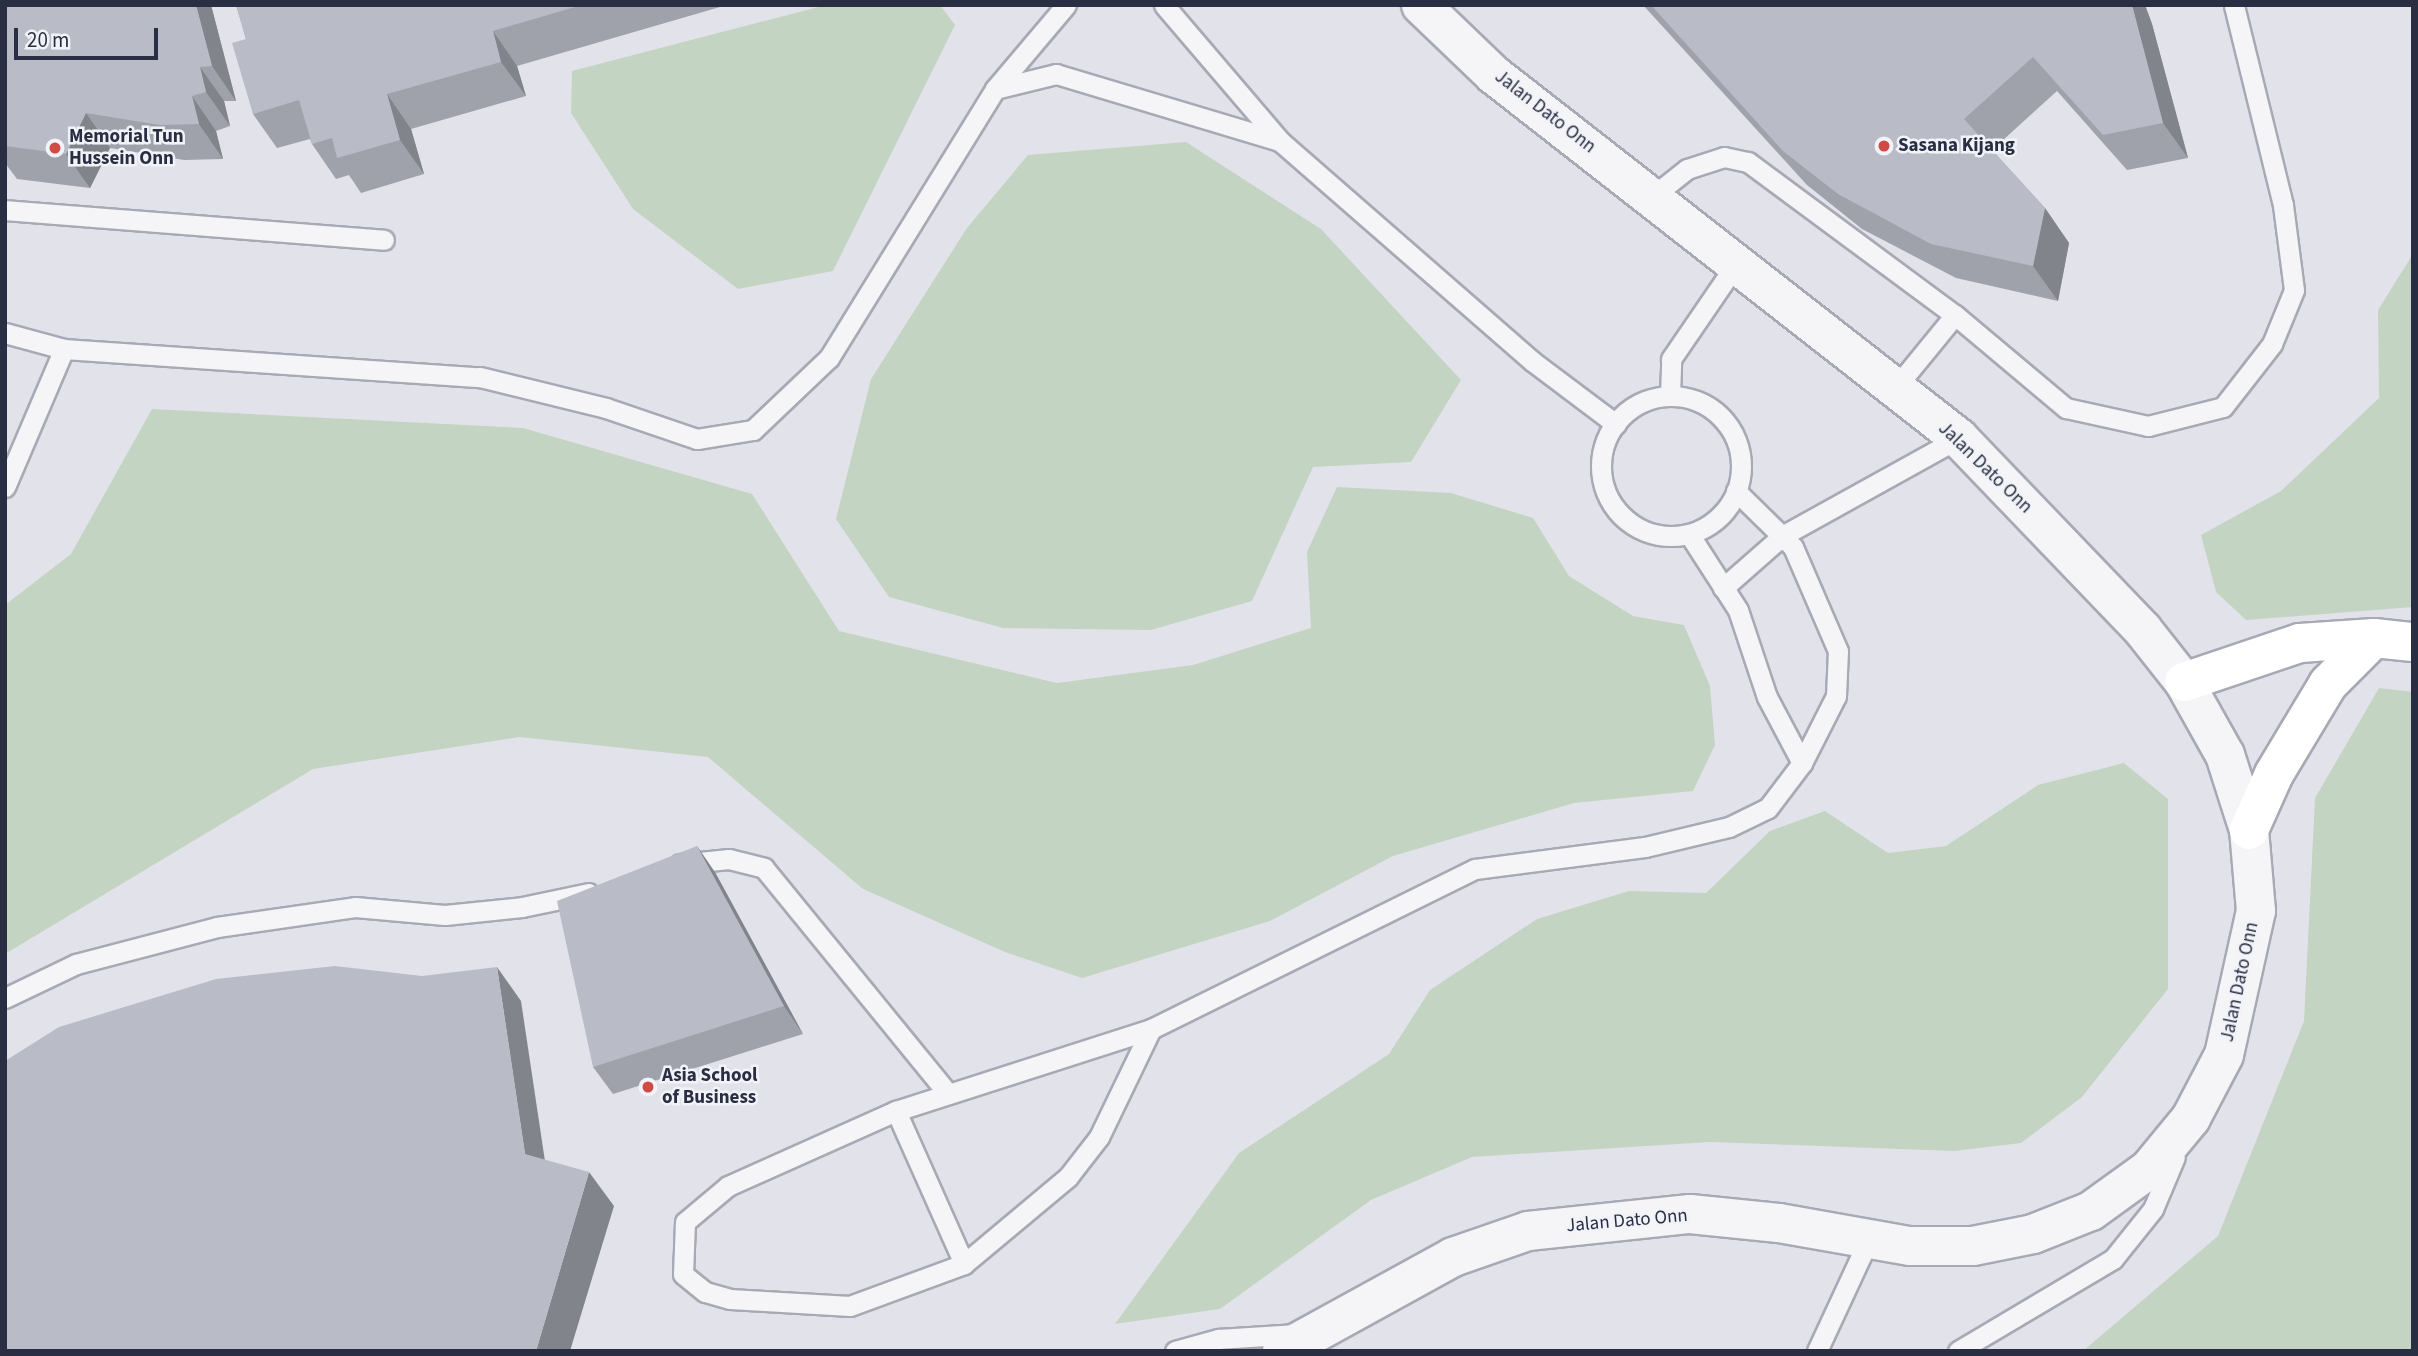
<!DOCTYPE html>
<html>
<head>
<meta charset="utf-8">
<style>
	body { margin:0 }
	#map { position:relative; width:2418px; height:1356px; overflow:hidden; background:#e2e3ea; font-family:"Source Sans 3",sans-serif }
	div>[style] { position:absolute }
	.green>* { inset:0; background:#c4d4c3 }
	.roads { filter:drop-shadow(2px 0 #a7a9b4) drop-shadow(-2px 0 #a7a9b4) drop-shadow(0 2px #a7a9b4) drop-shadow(0 -2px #a7a9b4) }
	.service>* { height:19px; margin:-9.5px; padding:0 9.5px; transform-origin:9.5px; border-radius:9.5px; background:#f5f5f8 }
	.service>.ring { margin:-9.5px; padding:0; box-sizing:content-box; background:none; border:19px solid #f5f5f8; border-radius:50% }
	.tertiary>* { height:38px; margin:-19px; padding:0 19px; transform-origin:19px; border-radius:19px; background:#f5f5f8 }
	.trunk>* { height:38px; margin:-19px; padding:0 19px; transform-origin:19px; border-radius:19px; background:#fff }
	.wall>* { inset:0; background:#9fa2ab }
	.shaded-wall>* { inset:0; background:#82848b }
	.building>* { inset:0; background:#b9bcc7 }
	.dots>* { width:19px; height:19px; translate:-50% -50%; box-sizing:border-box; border:4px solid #f1f3f8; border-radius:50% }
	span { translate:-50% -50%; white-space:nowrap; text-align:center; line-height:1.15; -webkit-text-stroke:5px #f1f3f8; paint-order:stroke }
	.street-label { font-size:19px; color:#292e42 }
	.poi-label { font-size:19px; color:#292e42; font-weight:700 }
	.left { translate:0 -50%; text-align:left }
	.frame { position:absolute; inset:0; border:7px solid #292e42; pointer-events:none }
	.scale { position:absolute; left:14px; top:28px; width:144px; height:32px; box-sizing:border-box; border:4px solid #292e42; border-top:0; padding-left:9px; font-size:21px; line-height:24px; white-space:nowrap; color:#292e42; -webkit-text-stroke:5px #f1f3f8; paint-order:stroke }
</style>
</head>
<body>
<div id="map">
	<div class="green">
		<i style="clip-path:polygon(826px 5px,940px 5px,955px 25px,833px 271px,738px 289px,633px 209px,571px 113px,572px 71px)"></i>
		<i style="clip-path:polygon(1186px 142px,1321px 229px,1461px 380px,1411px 462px,1313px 467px,1252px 601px,1151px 630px,1003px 628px,889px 597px,836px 519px,871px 379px,967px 228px,1028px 155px)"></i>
		<i style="clip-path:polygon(2413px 254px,2413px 607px,2246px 620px,2216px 592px,2201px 535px,2281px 491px,2379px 398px,2378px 310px)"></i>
		<i style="clip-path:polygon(152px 409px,523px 428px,752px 494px,839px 631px,1057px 683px,1193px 665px,1311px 628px,1307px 552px,1337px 487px,1451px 493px,1533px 518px,1569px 576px,1633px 616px,1684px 625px,1710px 686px,1715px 745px,1693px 791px,1574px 803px,1393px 856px,1270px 921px,1082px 978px,1005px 952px,863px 889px,708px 757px,519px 737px,313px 769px,5px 954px,5px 605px,71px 554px)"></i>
		<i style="clip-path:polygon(2379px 688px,2413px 692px,2413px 1351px,2083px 1351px,2218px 1236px,2304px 1021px,2315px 798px)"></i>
		<i style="clip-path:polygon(2124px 763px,2168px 799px,2168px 989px,2082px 1097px,2021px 1143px,1954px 1151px,1710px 1142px,1472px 1157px,1371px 1200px,1220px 1309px,1115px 1324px,1239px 1153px,1389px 1054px,1430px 990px,1537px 919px,1629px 891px,1706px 893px,1770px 831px,1825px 811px,1888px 853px,1946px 846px,2038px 785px)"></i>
	</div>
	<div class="roads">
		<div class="service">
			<i style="left:1164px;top:5px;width:180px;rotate:49.5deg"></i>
			<i style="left:1281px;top:142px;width:333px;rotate:41.1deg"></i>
			<i style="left:1532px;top:361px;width:105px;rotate:36.9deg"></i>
			<i style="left:995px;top:89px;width:63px;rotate:-13.8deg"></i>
			<i style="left:1056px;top:74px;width:233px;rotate:16.7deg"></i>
			<i style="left:1653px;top:196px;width:43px;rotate:-38.5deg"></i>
			<i style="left:1687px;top:169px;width:39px;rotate:-18deg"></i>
			<i style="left:1724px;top:157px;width:25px;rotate:12deg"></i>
			<i style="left:1748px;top:162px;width:257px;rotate:36.5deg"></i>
			<i style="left:1955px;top:315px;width:145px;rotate:40deg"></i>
			<i style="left:2066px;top:408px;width:84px;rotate:12.4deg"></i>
			<i style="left:2148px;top:426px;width:77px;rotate:-14.2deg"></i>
			<i style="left:2223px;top:407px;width:80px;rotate:-52.1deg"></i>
			<i style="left:2272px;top:344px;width:58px;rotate:-67.8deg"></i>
			<i style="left:2294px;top:290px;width:86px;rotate:-97.4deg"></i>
			<i style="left:2283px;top:205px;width:206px;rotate:-103.8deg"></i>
			<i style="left:5px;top:210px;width:380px;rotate:4.5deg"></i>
			<i style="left:5px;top:333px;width:61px;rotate:15.2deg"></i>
			<i style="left:64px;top:349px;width:417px;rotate:3.9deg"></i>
			<i style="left:480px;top:377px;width:130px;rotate:13.8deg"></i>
			<i style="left:606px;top:408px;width:96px;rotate:18.8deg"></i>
			<i style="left:697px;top:439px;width:57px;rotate:-9.1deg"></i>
			<i style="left:753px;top:430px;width:105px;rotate:-43.5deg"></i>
			<i style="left:829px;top:358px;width:316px;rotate:-58.3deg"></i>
			<i style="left:995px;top:89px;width:110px;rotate:-49.8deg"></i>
			<i style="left:1896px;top:387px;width:93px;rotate:-50.7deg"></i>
			<i style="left:1670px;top:396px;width:37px;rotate:-88deg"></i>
			<i style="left:1671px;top:359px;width:119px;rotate:-55.6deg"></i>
			<i class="ring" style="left:1601px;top:396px;width:121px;height:121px"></i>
			<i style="left:5px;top:487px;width:150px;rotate:-66.9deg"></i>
			<i style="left:1689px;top:534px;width:90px;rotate:57.2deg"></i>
			<i style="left:1738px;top:610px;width:92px;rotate:71.6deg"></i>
			<i style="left:1767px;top:697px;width:75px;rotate:62.1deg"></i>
			<i style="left:1802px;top:763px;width:75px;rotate:-63.1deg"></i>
			<i style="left:1836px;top:696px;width:45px;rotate:-87.5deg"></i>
			<i style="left:1838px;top:651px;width:113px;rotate:-113.4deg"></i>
			<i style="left:1793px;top:547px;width:80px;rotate:-135.5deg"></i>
			<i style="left:1723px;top:588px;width:79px;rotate:-41.4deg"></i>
			<i style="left:1782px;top:536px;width:202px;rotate:-29deg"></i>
			<i style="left:680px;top:864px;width:49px;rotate:-5.8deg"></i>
			<i style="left:729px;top:859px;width:36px;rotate:14deg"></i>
			<i style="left:764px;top:868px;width:291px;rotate:50.8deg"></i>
			<i style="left:5px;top:998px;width:79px;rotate:-25.6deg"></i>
			<i style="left:76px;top:964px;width:146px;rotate:-14.7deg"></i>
			<i style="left:217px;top:927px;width:139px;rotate:-8.2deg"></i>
			<i style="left:355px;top:907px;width:90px;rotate:5.1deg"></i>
			<i style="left:445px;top:915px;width:77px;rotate:-5.9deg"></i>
			<i style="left:522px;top:907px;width:68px;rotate:-11.8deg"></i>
			<i style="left:1151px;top:1029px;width:120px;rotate:115.7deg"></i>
			<i style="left:1099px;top:1137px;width:51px;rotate:127.8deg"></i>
			<i style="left:1068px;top:1177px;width:136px;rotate:140.1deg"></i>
			<i style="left:964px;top:1264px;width:121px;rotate:159.8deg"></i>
			<i style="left:850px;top:1306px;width:120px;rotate:-176.7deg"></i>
			<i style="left:730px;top:1299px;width:26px;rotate:-164deg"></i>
			<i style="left:705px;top:1292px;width:28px;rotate:-141deg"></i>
			<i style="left:683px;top:1274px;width:52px;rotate:-87.8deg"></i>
			<i style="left:685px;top:1222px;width:56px;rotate:-39.9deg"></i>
			<i style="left:728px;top:1186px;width:184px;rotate:-24.1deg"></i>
			<i style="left:896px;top:1111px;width:268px;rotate:-17.8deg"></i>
			<i style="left:1151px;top:1029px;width:361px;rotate:-26.3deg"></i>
			<i style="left:1475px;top:869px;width:171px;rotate:-7.4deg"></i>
			<i style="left:1645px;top:847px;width:86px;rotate:-13.4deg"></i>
			<i style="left:1729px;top:827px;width:43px;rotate:-26deg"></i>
			<i style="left:1768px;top:808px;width:56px;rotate:-52.9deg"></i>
			<i style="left:896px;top:1111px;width:167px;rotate:66deg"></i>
			<i style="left:1175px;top:1351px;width:45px;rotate:-15.6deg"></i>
			<i style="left:1218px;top:1339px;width:79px;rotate:-3.6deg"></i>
			<i style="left:1817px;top:1351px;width:123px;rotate:-65.1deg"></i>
			<i style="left:1958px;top:1351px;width:180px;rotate:-30.7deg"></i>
			<i style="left:2113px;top:1259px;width:64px;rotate:-51.3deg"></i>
			<i style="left:2153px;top:1209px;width:56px;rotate:-67.1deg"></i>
		</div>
		<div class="tertiary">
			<i style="left:1282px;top:1351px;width:195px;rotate:-28.8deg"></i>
			<i style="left:1453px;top:1257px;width:79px;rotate:-19.1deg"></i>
			<i style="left:1528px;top:1231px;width:163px;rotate:-6deg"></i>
			<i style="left:1690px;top:1214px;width:89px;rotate:5.8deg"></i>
			<i style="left:1779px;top:1223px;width:133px;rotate:10deg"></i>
			<i style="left:1910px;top:1246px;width:63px"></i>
			<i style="left:1973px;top:1246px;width:61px;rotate:-11.3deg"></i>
			<i style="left:2033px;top:1234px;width:62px;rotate:-21.6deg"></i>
			<i style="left:2091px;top:1211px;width:72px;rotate:-35.9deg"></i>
			<i style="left:2149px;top:1169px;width:66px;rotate:-50.5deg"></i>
			<i style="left:2191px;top:1118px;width:71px;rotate:-62.4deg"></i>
			<i style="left:2224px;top:1055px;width:148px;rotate:-77.5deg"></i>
			<i style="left:2256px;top:911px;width:81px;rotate:-94.9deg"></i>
			<i style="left:2249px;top:830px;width:79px;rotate:-107.7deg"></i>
			<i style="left:2225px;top:755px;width:84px;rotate:-119.3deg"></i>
			<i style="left:2184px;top:682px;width:66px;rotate:-128.3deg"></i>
			<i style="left:2143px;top:630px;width:266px;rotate:-133.8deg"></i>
			<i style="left:1959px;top:438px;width:590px;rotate:-142.02deg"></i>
			<i style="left:1494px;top:75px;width:101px;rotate:-136.2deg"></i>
		</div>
		<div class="trunk">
			<i style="left:2184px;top:682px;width:122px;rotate:-18.6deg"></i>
			<i style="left:2300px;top:643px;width:74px;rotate:-3.9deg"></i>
			<i style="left:2374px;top:638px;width:39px;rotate:6deg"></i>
			<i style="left:2249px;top:830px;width:61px;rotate:-65.9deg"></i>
			<i style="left:2274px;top:774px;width:105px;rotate:-59deg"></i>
			<i style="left:2328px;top:684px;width:65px;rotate:-45deg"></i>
		</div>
	</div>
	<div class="wall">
		<i style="clip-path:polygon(5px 5px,211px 5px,236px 101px,224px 101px,230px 126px,216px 131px,223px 159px,184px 160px,110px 148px,90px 188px,17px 179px,5px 163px)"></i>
		<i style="clip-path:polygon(236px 5px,727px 5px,517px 66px,526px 96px,411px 129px,424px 174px,361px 193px,349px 175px,336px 179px,312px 144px,310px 139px,277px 148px,253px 114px,246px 39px)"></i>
		<i style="clip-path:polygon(1643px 5px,2145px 5px,2152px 24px,2188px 158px,2127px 170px,2057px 91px,1992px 150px,2045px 208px,2069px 243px,2058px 301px,1956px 278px,1862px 229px,1807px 185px)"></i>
		<i style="clip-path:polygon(697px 846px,716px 874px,803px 1034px,613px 1094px,593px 1067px)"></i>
	</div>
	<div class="shaded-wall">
		<i style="clip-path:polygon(196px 5px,211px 5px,236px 101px,212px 66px)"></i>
		<i style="clip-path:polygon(2132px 5px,2145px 5px,2152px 24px,2188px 158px,2163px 123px)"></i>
		<i style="clip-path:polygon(493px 31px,517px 66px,526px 96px,501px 62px)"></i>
		<i style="clip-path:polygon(200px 67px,224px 101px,230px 126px,206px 92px)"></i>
		<i style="clip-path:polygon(387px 94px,411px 129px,424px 174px,400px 140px)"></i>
		<i style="clip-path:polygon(192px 96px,216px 131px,223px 159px,199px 124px)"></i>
		<i style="clip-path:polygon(86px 113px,110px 148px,90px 188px,66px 154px)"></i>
		<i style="clip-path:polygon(2045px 208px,2069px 243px,2058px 301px,2033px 266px)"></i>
		<i style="clip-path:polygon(697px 846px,716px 874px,803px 1034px,784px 1006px)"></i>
		<i style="clip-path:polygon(497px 967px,521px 1001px,549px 1188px,525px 1154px)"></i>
		<i style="clip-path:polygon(589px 1172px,614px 1206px,570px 1351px,536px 1351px)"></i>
	</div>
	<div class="building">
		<i style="clip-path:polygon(5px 5px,196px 5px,212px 66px,200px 67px,206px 92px,192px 96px,199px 124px,160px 125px,86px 113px,66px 154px,5px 146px)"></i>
		<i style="clip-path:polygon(236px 5px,582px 5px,493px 31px,501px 62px,387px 94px,400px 140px,337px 158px,332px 138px,312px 144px,299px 100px,253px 114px,232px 43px,246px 39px)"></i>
		<i style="clip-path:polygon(1651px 5px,2132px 5px,2163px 123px,2103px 135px,2033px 57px,1964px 119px,2045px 208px,2033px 266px,1931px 244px,1838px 194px,1783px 151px)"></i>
		<i style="clip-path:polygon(697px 846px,784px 1006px,593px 1067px,557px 901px)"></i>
		<i style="clip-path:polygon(335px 966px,422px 976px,497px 967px,525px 1154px,589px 1172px,536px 1351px,5px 1351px,5px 1061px,59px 1027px,216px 979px)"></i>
	</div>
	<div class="dots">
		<i style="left:1884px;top:146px;background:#d04a46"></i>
		<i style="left:55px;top:148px;background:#d04a46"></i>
		<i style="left:648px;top:1087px;background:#d04a46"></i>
	</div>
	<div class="street-label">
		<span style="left:1545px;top:112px;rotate:38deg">Jalan Dato Onn</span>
		<span style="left:1985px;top:468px;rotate:44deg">Jalan Dato Onn</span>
		<span style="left:2240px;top:982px;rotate:-78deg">Jalan Dato Onn</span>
		<span style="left:1627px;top:1221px;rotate:-5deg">Jalan Dato Onn</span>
	</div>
	<div class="poi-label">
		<span class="left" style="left:69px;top:148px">Memorial Tun<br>Hussein Onn</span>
		<span class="left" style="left:1898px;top:146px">Sasana Kijang</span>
		<span class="left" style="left:662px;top:1087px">Asia School<br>of Business</span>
	</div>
	<div class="frame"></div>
	<div class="scale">20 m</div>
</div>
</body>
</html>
